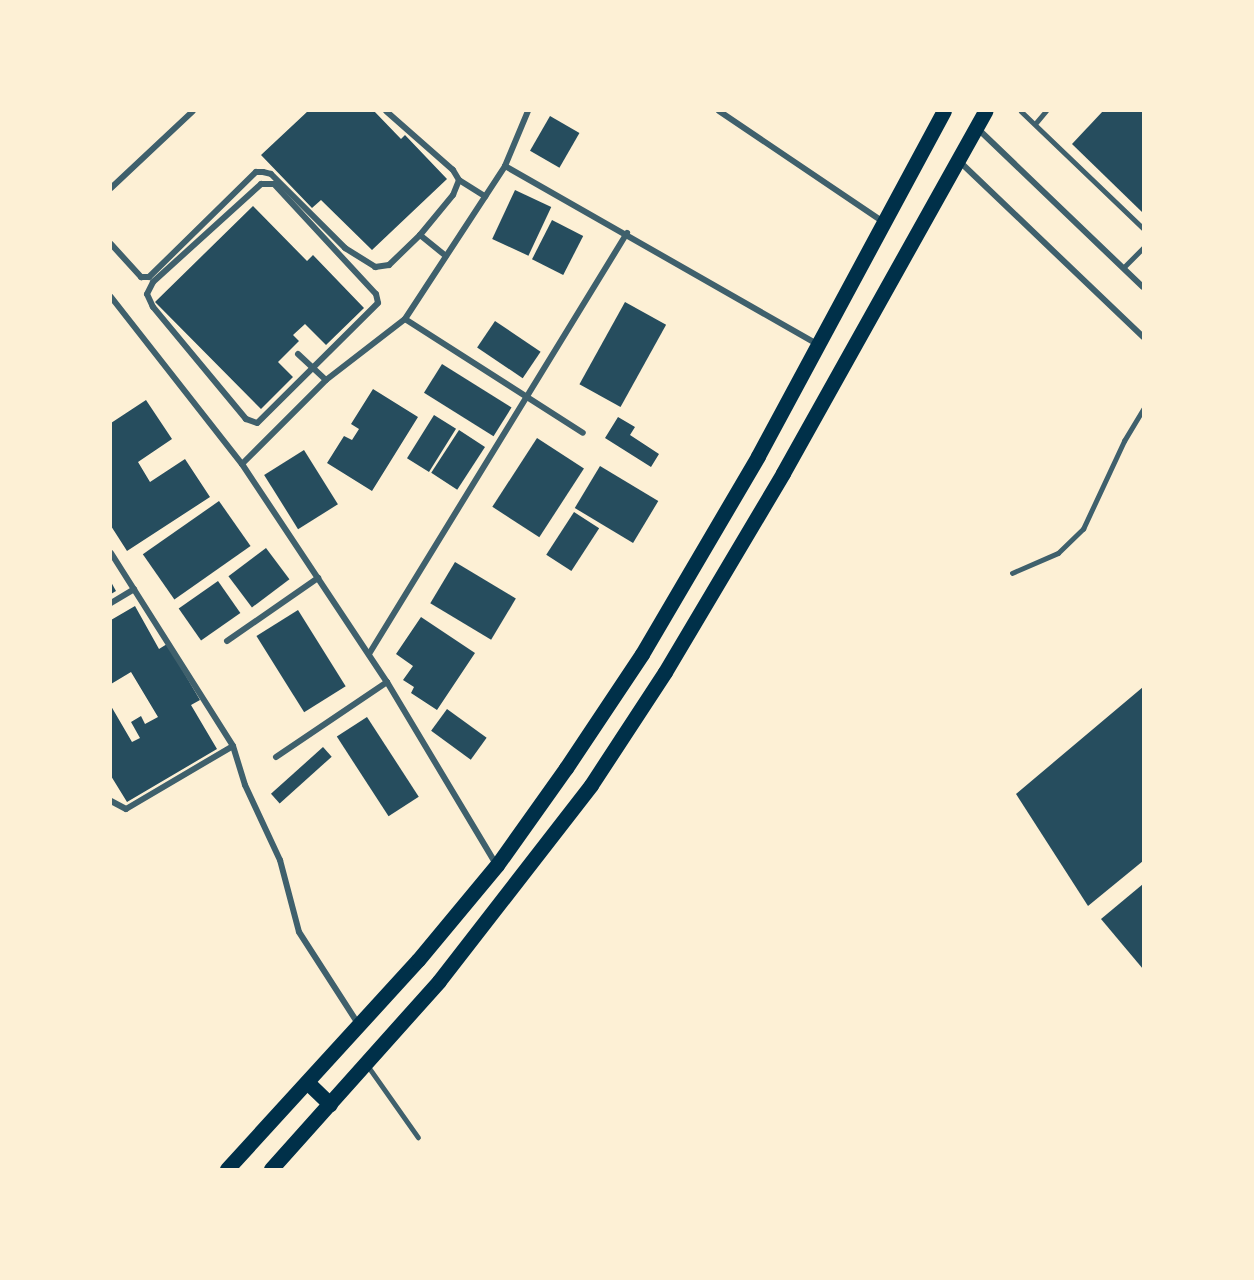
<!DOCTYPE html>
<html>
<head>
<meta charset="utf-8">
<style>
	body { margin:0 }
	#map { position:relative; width:1254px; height:1280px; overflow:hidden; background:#fdf0d5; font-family:Roboto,sans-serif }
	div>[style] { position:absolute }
	.building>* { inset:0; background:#264d5e; transform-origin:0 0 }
	.service>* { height:4.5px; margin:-2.25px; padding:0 2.25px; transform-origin:2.25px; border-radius:2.25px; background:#3f606c }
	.minor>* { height:6px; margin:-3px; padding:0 3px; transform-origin:3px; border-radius:3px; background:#3f606c }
	.primary>* { height:15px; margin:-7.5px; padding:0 7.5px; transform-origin:7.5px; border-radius:7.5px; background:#003049 }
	span { translate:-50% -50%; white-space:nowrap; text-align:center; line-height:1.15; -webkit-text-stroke:4.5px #fdf0d5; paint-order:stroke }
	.frame { position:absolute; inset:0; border:112px solid #fdf0d5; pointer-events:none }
</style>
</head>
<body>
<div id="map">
	<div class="building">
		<i style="clip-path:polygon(308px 111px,374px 111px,401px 139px,405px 135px,447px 179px,372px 250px,321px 200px,312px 208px,261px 155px)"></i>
		<i style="clip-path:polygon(1103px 111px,1143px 111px,1143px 213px,1072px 144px)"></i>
		<i style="left:550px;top:116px;width:34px;height:40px;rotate:30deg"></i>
		<i style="left:515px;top:190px;width:40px;height:54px;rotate:25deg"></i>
		<i style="clip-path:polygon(253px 206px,307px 261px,313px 255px,364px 308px,326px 345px,305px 324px,293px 335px,299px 341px,278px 362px,293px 377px,261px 409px,155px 302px)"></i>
		<i style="left:552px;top:220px;width:35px;height:44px;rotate:27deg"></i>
		<i style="left:625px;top:302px;width:47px;height:94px;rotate:29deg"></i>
		<i style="left:495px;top:321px;width:55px;height:32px;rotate:34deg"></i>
		<i style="left:442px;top:364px;width:82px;height:34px;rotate:32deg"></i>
		<i style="clip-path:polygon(373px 389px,418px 417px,372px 491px,327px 463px,344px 436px,352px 440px,359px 429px,351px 424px)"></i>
		<i style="clip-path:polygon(146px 400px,172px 439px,138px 462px,150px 482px,185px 459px,210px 497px,127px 551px,111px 526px,111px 423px)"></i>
		<i style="left:434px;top:415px;width:26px;height:51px;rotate:32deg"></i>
		<i style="clip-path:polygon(618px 417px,635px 427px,630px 435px,659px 454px,651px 467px,605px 438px)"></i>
		<i style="left:459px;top:430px;width:31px;height:51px;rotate:33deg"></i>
		<i style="left:537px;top:438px;width:56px;height:82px;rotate:33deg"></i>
		<i style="left:304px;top:450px;width:64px;height:47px;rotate:58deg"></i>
		<i style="left:600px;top:466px;width:68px;height:49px;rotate:31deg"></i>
		<i style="left:219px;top:501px;width:55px;height:93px;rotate:55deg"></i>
		<i style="left:574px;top:512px;width:30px;height:51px;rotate:33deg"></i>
		<i style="left:266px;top:548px;width:39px;height:47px;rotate:53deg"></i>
		<i style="left:455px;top:562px;width:71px;height:48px;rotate:31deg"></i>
		<i style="left:218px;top:581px;width:39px;height:48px;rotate:55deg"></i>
		<i style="clip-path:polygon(111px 582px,116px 591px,111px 594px)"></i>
		<i style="clip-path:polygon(135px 606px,159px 649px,167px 644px,200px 700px,191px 705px,217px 749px,127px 802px,111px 776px,111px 706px,132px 742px,140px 738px,131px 722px,141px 716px,145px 724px,158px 717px,131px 672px,111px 684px,111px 620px)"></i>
		<i style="left:298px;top:610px;width:90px;height:49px;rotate:58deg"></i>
		<i style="clip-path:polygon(421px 617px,475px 653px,437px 710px,411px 693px,414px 687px,403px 680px,413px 666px,396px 654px)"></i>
		<i style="clip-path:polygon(1143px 687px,1143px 861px,1088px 906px,1016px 794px)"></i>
		<i style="left:447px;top:709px;width:49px;height:27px;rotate:36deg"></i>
		<i style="left:367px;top:717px;width:95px;height:36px;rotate:57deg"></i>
		<i style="left:323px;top:747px;width:13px;height:70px;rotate:48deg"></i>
		<i style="clip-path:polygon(1143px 884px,1143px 969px,1101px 919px)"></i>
	</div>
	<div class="service">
		<i style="left:1021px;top:111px;width:169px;rotate:43.8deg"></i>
		<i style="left:1035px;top:124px;width:17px;rotate:-50deg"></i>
		<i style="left:1123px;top:268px;width:28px;rotate:-45deg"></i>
		<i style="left:1012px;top:573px;width:50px;rotate:-23.5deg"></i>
		<i style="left:1058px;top:553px;width:35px;rotate:-44deg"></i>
		<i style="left:1083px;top:529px;width:97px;rotate:-65deg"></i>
		<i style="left:1124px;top:441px;width:37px;rotate:-59deg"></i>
		<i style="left:368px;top:1066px;width:87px;rotate:54.8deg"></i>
	</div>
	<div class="minor">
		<i style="left:719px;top:111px;width:197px;rotate:34deg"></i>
		<i style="left:976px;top:127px;width:231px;rotate:43.8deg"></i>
		<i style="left:959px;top:161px;width:255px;rotate:43.7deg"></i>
		<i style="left:505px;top:166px;width:359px;rotate:29.7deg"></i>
		<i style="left:459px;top:180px;width:31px;rotate:32deg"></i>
		<i style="left:261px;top:184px;width:13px"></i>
		<i style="left:274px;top:184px;width:150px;rotate:47.2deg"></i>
		<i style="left:376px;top:294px;width:9px;rotate:77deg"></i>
		<i style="left:378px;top:303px;width:170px;rotate:135.2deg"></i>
		<i style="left:257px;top:423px;width:12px;rotate:-160deg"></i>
		<i style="left:246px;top:419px;width:146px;rotate:-129.7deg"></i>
		<i style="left:153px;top:307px;width:14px;rotate:-115deg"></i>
		<i style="left:147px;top:294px;width:13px;rotate:-63deg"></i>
		<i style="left:153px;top:282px;width:146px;rotate:-42.2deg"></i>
		<i style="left:111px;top:188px;width:112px;rotate:-43.2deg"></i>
		<i style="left:420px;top:235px;width:33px;rotate:39deg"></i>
		<i style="left:111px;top:244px;width:45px;rotate:47.7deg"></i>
		<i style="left:141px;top:277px;width:8px"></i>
		<i style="left:149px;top:277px;width:150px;rotate:-44.5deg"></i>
		<i style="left:256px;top:172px;width:7px"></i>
		<i style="left:263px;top:172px;width:8px;rotate:14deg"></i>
		<i style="left:271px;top:174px;width:105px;rotate:45deg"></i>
		<i style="left:345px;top:248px;width:36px;rotate:32deg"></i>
		<i style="left:375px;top:267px;width:14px;rotate:-8deg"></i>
		<i style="left:389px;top:265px;width:43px;rotate:-44.1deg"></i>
		<i style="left:420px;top:235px;width:52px;rotate:-50.5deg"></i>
		<i style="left:453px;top:195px;width:16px;rotate:-68deg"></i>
		<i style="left:459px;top:180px;width:12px;rotate:-121deg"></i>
		<i style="left:453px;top:170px;width:89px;rotate:-138.6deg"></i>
		<i style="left:111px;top:297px;width:212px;rotate:51.9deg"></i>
		<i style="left:242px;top:464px;width:262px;rotate:56.4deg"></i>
		<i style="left:387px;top:682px;width:212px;rotate:59.1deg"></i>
		<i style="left:405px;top:319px;width:211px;rotate:32.6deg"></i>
		<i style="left:298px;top:354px;width:38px;rotate:43deg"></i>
		<i style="left:242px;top:464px;width:119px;rotate:-45deg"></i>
		<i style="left:326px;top:380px;width:100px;rotate:-37.7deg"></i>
		<i style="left:405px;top:319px;width:183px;rotate:-56.8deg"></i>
		<i style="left:505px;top:166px;width:60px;rotate:-67.3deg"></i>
		<i style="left:111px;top:553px;width:228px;rotate:57.7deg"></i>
		<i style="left:233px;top:746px;width:41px;rotate:72.9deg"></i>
		<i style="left:245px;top:785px;width:83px;rotate:65deg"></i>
		<i style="left:280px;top:860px;width:74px;rotate:75.2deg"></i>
		<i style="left:299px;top:932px;width:111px;rotate:57.2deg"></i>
		<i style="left:111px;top:603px;width:27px;rotate:-31deg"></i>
		<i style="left:227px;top:641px;width:111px;rotate:-34.7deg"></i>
		<i style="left:369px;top:654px;width:494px;rotate:-58.5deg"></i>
		<i style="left:276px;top:757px;width:134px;rotate:-34deg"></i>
		<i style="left:111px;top:801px;width:17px;rotate:28deg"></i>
		<i style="left:126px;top:809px;width:124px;rotate:-30.5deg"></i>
	</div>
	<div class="primary">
		<i style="left:307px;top:1082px;width:32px;rotate:44deg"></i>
		<i style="left:227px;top:1169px;width:283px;rotate:-47.6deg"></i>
		<i style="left:418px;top:960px;width:124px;rotate:-50.3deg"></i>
		<i style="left:497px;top:865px;width:119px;rotate:-54.6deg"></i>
		<i style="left:566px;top:768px;width:137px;rotate:-56.3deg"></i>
		<i style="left:642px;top:654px;width:229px;rotate:-59.6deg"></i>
		<i style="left:758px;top:456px;width:392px;rotate:-61.7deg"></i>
		<i style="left:271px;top:1169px;width:252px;rotate:-48.2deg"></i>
		<i style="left:439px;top:981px;width:248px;rotate:-52.2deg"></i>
		<i style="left:591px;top:785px;width:135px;rotate:-56.8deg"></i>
		<i style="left:665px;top:672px;width:231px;rotate:-59.3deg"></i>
		<i style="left:783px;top:473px;width:415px;rotate:-60.8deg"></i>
	</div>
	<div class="frame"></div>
</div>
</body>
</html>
